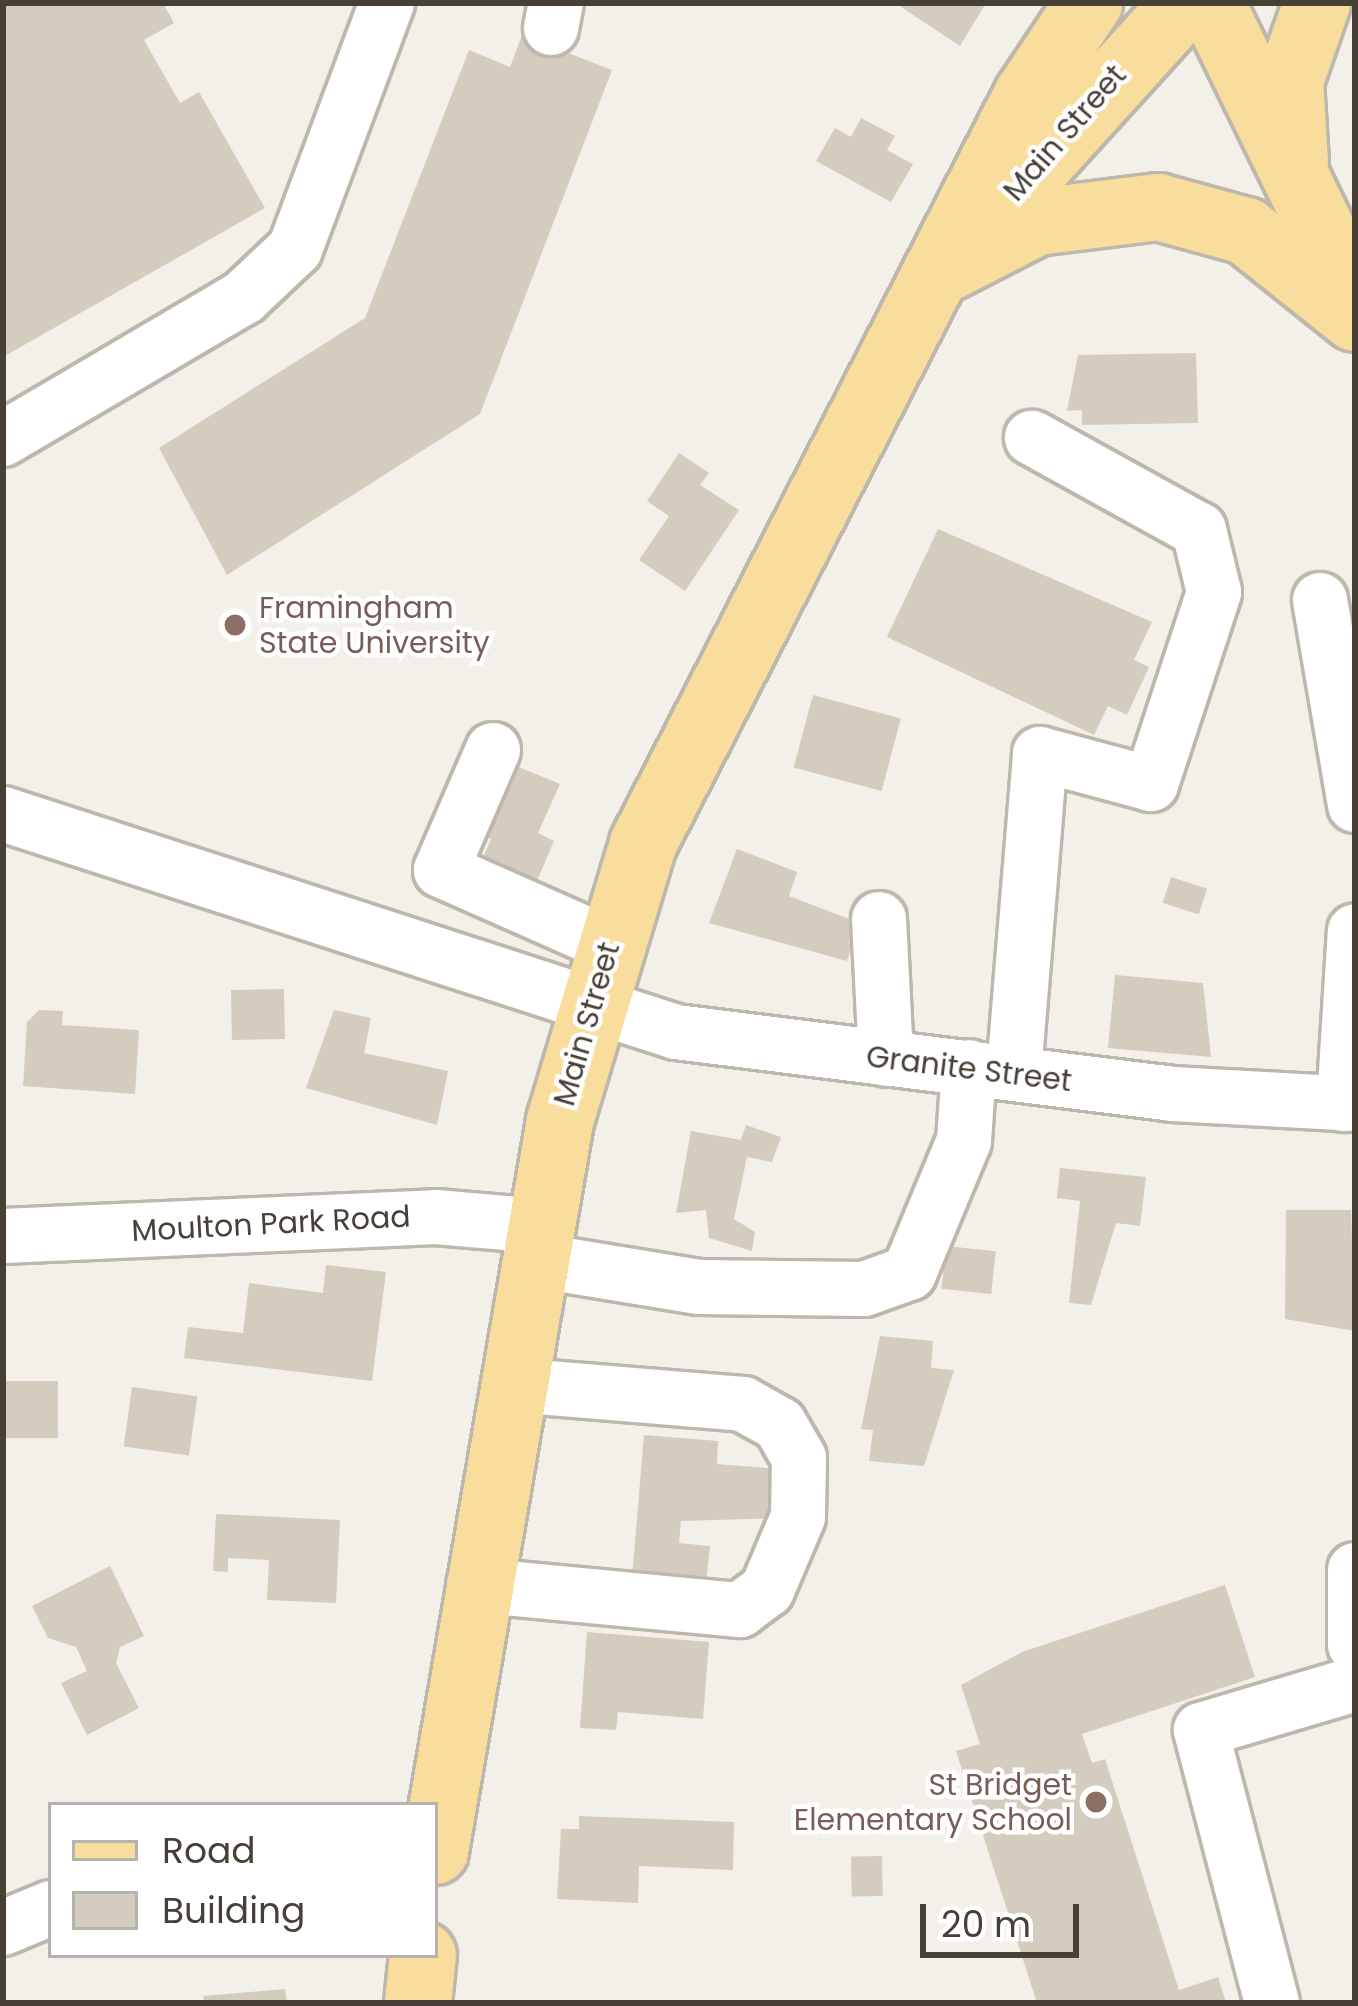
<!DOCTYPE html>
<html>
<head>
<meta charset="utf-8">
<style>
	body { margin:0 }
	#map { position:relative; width:1358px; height:2006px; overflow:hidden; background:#f3f0e9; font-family:Poppins,sans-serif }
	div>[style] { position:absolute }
	.building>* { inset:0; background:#d4ccbe; transform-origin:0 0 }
	.roads { filter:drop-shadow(3px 0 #beb7ab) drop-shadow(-3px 0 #beb7ab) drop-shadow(0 3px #beb7ab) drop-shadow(0 -3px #beb7ab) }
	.minor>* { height:54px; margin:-27px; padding:0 27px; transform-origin:27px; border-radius:27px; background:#fff }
	.major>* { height:66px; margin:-33px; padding:0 33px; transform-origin:33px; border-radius:33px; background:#f9dd9c }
	.dots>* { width:33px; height:33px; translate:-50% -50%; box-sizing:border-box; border:6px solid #fff; border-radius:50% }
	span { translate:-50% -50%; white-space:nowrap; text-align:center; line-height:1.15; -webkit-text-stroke:9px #fff; paint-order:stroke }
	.street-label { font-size:30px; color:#474037 }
	.education-label { font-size:30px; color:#785e54 }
	.left { translate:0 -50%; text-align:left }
	.right { translate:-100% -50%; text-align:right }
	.frame { position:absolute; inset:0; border:6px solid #474037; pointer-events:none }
	.legend { position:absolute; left:48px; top:1802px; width:390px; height:156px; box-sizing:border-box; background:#fff; border:3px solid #b5b3af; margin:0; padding:15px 21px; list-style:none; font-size:36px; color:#474037 }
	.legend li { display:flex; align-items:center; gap:24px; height:60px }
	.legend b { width:60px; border:3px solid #b5b3af }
	.scale { position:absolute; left:920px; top:1904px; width:159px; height:54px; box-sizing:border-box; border:6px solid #474037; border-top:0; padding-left:15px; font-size:36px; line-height:42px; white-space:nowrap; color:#474037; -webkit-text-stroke:9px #fff; paint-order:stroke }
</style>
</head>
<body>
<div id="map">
	<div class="building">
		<i style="clip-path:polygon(163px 3px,174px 23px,144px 40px,180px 103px,199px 92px,265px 208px,3px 357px,3px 6px)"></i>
		<i style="clip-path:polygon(895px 3px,986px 3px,960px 46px)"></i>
		<i style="clip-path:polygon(522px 35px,612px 70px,480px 414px,227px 575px,159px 448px,365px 318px,469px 50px,510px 67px)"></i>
		<i style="clip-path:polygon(861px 118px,895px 136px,887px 150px,913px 164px,891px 202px,816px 161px,835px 128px,851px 137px)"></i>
		<i style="clip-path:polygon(1196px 353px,1198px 423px,1082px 425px,1082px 410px,1067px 411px,1078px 355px)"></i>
		<i style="clip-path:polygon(679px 453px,709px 473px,700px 485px,739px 510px,685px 591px,639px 560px,669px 516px,647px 501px)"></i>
		<i style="clip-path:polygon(938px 529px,1152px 622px,1134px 660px,1149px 667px,1127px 715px,1108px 706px,1094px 735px,887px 637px)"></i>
		<i style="left:813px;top:695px;width:91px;height:75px;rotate:15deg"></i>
		<i style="clip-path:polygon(502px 760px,560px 784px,538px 833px,554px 841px,536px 883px,482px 860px,491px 839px,472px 831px)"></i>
		<i style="clip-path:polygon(737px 849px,797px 872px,789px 896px,860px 923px,847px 961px,709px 923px)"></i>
		<i style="left:1171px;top:877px;width:38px;height:27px;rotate:18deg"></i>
		<i style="clip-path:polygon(1115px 975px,1203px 983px,1211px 1057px,1108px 1048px)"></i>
		<i style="left:284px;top:989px;width:50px;height:53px;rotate:89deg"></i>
		<i style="clip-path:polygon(39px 1010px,63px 1011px,62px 1025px,139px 1030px,135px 1094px,23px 1086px,27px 1022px)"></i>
		<i style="clip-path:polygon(334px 1010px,371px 1018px,364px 1053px,448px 1071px,437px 1125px,306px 1088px)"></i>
		<i style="clip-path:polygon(746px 1125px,781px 1137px,772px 1162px,747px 1157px,734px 1219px,755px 1232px,752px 1251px,709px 1238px,706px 1210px,676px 1213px,691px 1131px,741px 1140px)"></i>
		<i style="clip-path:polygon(1060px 1168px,1146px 1177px,1140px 1226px,1116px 1223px,1091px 1305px,1069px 1303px,1080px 1201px,1057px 1198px)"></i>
		<i style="clip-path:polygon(1286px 1210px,1351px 1210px,1355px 1331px,1285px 1319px)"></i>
		<i style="left:946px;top:1246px;width:50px;height:43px;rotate:6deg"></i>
		<i style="clip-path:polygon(326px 1265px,386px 1272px,372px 1381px,184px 1358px,188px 1327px,243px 1333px,249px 1283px,323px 1293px)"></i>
		<i style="clip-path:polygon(880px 1336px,933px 1341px,931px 1368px,954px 1370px,924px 1466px,869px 1461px,873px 1430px,861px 1429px)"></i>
		<i style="left:3px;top:1381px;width:55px;height:57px"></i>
		<i style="left:132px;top:1387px;width:66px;height:60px;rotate:8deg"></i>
		<i style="clip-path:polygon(644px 1435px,718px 1441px,717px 1464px,781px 1469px,777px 1518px,681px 1521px,679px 1543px,710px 1546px,705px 1594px,631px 1589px)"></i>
		<i style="clip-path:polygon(216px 1514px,340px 1520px,336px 1603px,267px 1600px,269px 1560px,228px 1558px,228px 1572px,213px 1571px)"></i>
		<i style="clip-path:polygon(110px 1566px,144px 1636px,120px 1647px,116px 1663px,139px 1708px,87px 1735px,61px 1683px,87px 1671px,76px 1647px,48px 1638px,32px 1606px)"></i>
		<i style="clip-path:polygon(1225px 1585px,1255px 1677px,1082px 1734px,1092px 1763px,1105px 1759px,1179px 1990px,1218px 1977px,1226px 2003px,1037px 2003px,956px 1751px,980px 1744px,961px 1685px,1022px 1652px)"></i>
		<i style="clip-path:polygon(587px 1632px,709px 1642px,703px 1719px,618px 1712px,616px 1730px,580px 1728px)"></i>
		<i style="clip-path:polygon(579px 1816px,734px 1822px,733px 1870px,639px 1866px,638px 1903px,557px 1899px,561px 1829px,579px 1829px)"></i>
		<i style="left:882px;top:1856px;width:40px;height:31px;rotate:89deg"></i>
		<i style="clip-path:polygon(285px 1989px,287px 2003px,204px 2003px,203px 1996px)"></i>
	</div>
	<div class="roads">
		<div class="minor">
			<i style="left:551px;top:28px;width:25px;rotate:-79deg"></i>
			<i style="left:3px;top:439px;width:280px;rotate:-30.5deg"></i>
			<i style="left:244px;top:297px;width:70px;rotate:-43.3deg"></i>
			<i style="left:295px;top:249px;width:263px;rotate:-69.5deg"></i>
			<i style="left:1320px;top:600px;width:208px;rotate:80.3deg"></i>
			<i style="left:493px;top:750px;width:131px;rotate:113.4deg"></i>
			<i style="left:441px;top:870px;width:183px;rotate:23.9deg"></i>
			<i style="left:3px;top:814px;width:707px;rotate:17.95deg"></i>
			<i style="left:676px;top:1032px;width:500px;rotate:7.1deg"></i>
			<i style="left:1172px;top:1094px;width:183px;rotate:3.1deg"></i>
			<i style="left:879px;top:919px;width:140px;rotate:87.1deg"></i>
			<i style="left:1014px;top:1072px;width:319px;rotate:-85.3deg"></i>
			<i style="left:1040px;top:754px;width:115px;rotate:15.1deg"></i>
			<i style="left:1151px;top:784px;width:202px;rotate:-71.8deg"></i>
			<i style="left:1214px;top:592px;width:64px;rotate:-103.6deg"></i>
			<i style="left:1199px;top:530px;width:191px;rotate:-151.1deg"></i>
			<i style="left:1344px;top:1104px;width:173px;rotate:-86.4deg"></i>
			<i style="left:3px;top:1236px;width:433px;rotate:-2.5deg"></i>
			<i style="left:436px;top:1217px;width:103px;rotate:5deg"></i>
			<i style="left:534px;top:1260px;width:167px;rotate:9.3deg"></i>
			<i style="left:699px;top:1287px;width:165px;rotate:0.7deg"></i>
			<i style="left:864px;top:1289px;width:48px;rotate:-19.6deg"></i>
			<i style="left:909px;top:1273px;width:143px;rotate:-67.4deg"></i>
			<i style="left:964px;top:1141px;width:74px;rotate:-86.1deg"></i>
			<i style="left:1355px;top:1570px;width:75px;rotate:90deg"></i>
			<i style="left:474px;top:1585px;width:267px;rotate:5.4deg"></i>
			<i style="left:740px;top:1610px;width:34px;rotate:-37deg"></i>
			<i style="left:767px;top:1590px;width:79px;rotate:-67deg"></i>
			<i style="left:798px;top:1517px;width:59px;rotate:-89deg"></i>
			<i style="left:799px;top:1458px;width:39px;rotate:-120deg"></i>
			<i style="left:779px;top:1424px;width:41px;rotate:-150.9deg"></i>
			<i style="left:743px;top:1404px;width:233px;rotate:-175.3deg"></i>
			<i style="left:3px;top:1928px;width:52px;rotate:-22.6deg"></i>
			<i style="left:1272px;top:2003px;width:282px;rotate:-104.6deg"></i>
			<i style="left:1201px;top:1730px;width:161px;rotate:-16.6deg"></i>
		</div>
		<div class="major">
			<i style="left:1211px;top:3px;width:328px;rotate:64deg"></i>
			<i style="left:1295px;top:162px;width:81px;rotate:-93.5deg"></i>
			<i style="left:1290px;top:81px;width:83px;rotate:-70.9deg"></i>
			<i style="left:1002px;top:205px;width:273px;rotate:-47.8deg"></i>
			<i style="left:949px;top:267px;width:99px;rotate:-27.1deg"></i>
			<i style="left:1037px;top:222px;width:122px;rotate:-7.1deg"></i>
			<i style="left:1158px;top:207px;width:91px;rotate:15.3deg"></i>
			<i style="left:1246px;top:231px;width:139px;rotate:38.6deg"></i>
			<i style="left:435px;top:1851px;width:741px;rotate:-80.28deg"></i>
			<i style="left:560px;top:1121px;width:289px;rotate:-73.3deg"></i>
			<i style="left:643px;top:844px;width:841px;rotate:-62.83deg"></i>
			<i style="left:1027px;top:96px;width:112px;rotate:-56.3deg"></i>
			<i style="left:418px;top:2003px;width:48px;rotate:-84.1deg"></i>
		</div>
	</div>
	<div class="dots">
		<i style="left:235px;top:625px;background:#8d6e63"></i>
		<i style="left:1096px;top:1802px;background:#8d6e63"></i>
	</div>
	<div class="street-label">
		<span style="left:1065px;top:133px;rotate:-49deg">Main Street</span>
		<span style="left:587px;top:1024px;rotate:-74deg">Main Street</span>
		<span style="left:969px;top:1069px;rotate:7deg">Granite Street</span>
		<span style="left:271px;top:1224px;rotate:-3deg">Moulton Park Road</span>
	</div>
	<div class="education-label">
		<span class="left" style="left:259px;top:625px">Framingham<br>State University</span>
		<span class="right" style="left:1072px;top:1802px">St Bridget<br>Elementary School</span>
	</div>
	<div class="frame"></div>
	<ul class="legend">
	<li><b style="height:15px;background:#f9dd9c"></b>Road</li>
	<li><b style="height:33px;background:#d4ccbe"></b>Building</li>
	</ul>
	<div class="scale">20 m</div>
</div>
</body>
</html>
